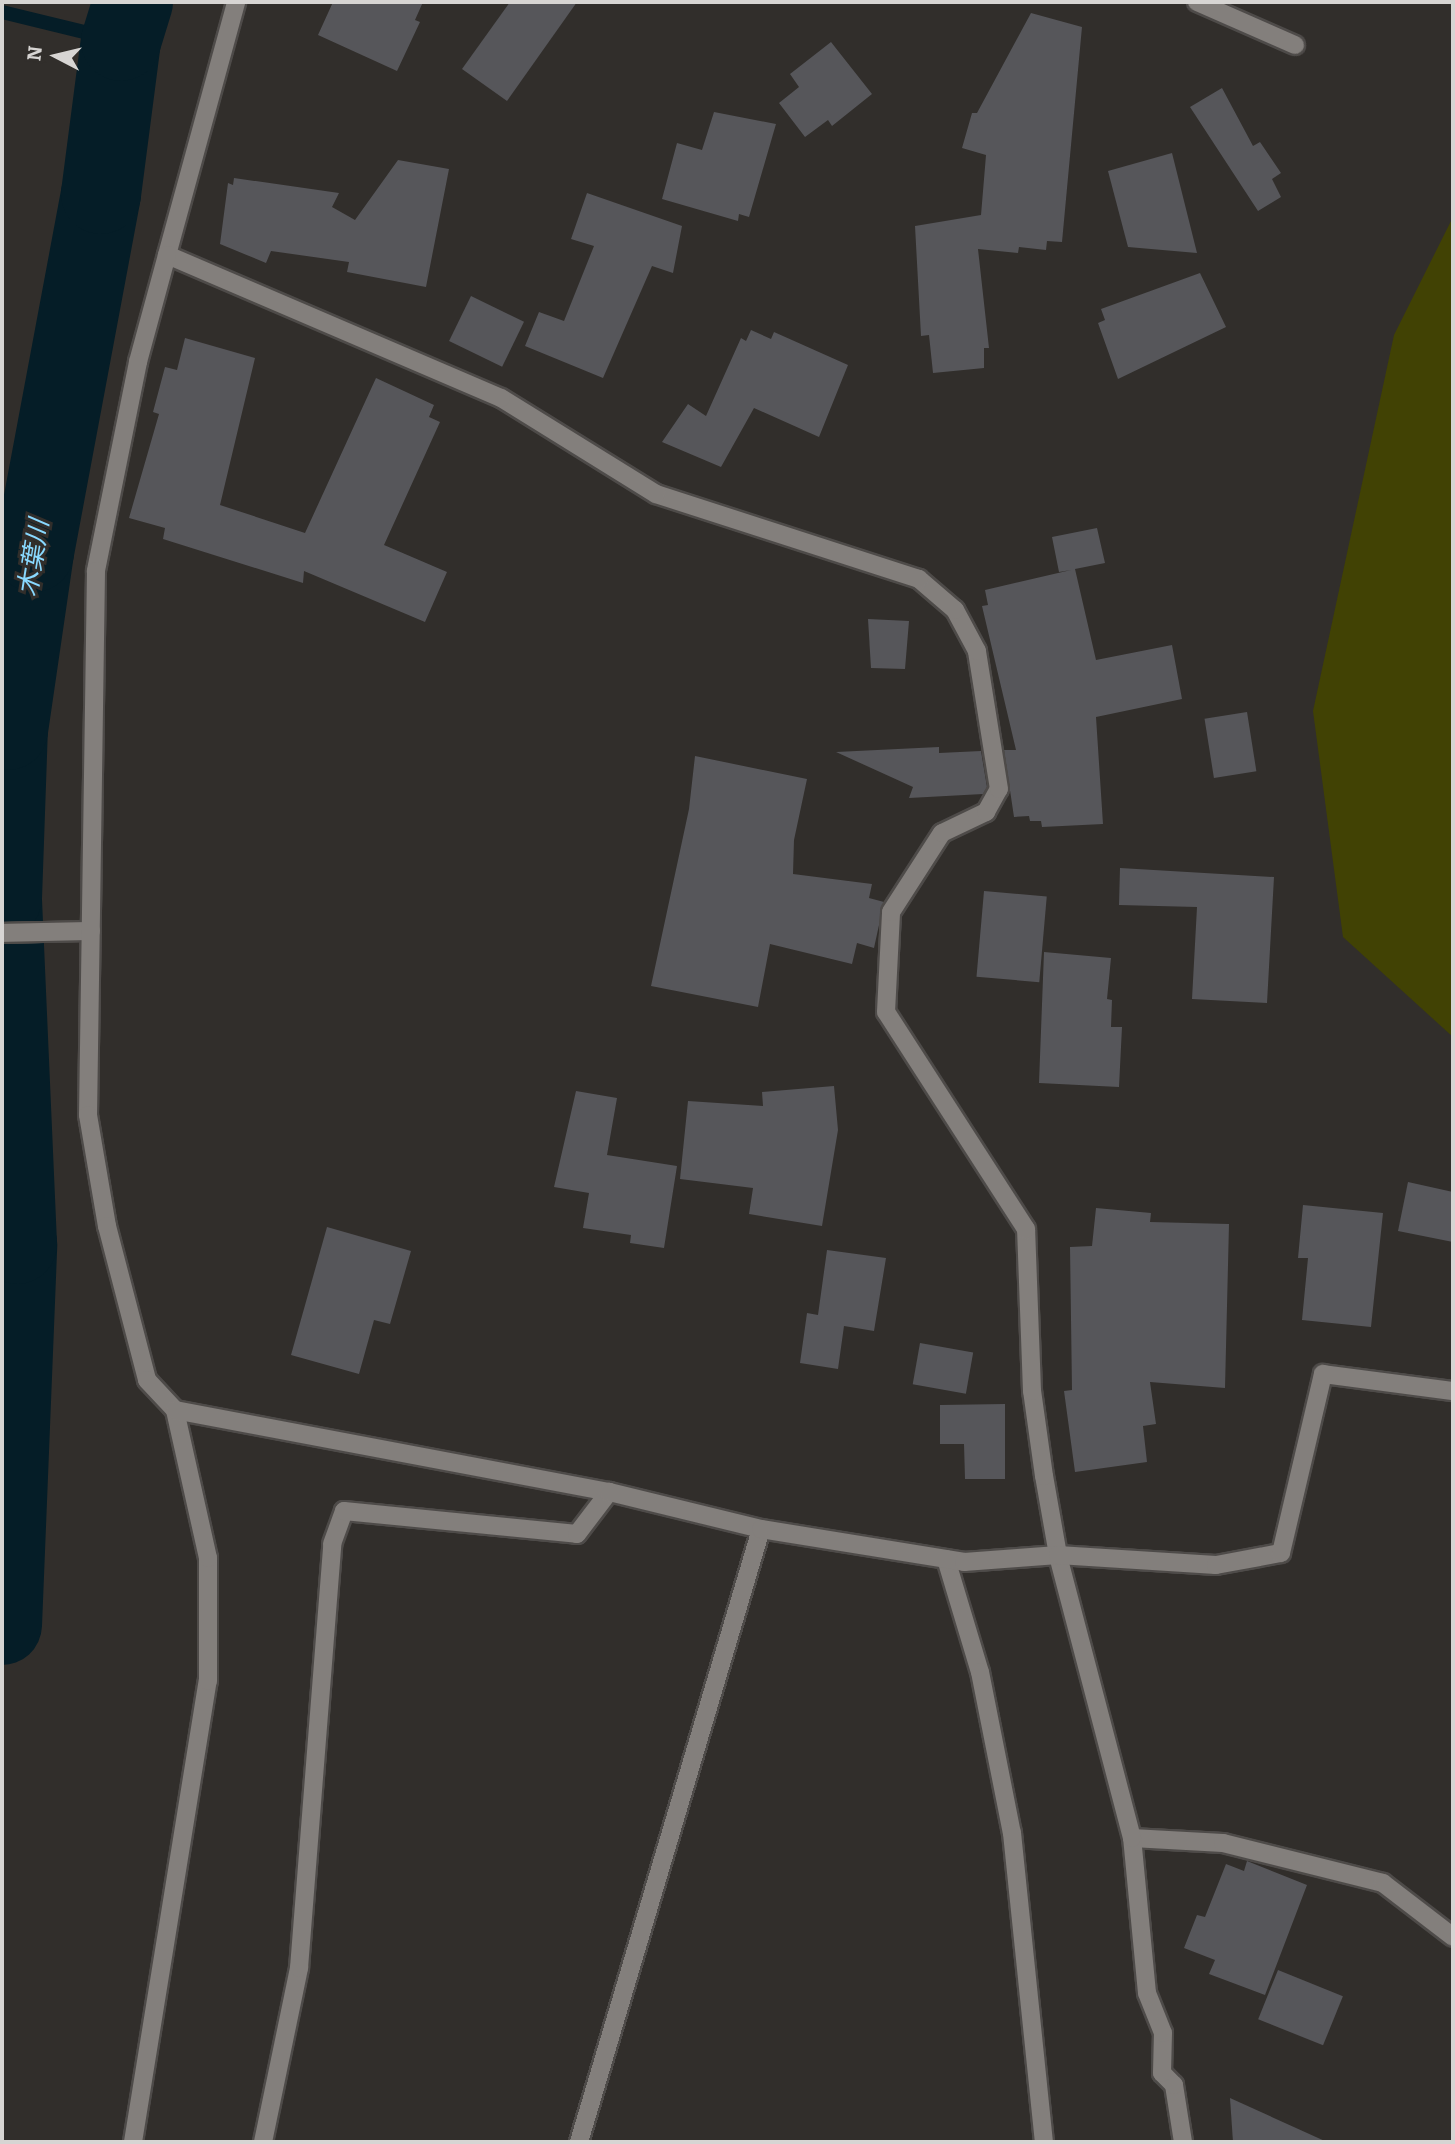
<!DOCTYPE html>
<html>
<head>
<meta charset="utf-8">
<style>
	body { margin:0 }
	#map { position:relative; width:1455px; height:2144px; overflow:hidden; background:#312e2b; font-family:Bitter,"Noto Sans JP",serif }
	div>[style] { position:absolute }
	.green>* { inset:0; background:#414204 }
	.stream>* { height:14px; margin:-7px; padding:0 7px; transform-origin:7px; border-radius:7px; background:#051d27 }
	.river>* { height:80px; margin:-40px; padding:0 40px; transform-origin:40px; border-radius:40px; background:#051d27 }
	.building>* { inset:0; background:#56565a; transform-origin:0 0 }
	.roads { filter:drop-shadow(2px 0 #4e4b49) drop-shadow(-2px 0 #4e4b49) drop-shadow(0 2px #4e4b49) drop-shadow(0 -2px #4e4b49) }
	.street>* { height:18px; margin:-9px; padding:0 9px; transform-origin:9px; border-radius:9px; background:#837f7c }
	span { translate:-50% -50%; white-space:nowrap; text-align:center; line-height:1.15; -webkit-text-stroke:6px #312e2b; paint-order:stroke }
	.water-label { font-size:26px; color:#89d9ff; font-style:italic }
	.frame { position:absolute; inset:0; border:4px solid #d7d5d3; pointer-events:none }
	.north { position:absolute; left:21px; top:21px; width:70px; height:70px; -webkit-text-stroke:5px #312e2b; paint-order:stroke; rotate:277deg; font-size:19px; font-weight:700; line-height:28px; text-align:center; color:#d7d5d3 }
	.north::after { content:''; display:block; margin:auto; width:24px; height:32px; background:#d7d5d3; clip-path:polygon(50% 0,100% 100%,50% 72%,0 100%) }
</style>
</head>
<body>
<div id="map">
	<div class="green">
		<i style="clip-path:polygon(1453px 217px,1453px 1037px,1343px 937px,1313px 711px,1394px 335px)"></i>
	</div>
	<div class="stream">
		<i style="left:2px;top:12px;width:122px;rotate:13.7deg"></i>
	</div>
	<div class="river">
		<i style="left:2px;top:1625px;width:381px;rotate:-87.7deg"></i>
		<i style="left:17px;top:1244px;width:346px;rotate:-92.5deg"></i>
		<i style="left:2px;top:898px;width:168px;rotate:-88deg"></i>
		<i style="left:8px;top:730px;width:180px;rotate:-81.7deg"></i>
		<i style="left:34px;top:552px;width:364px;rotate:-79.4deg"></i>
		<i style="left:101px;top:194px;width:154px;rotate:-82.6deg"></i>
		<i style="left:121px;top:41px;width:41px;rotate:-72.9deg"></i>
	</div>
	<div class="building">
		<i style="clip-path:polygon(333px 2px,423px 2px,415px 20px,420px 22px,397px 71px,318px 35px)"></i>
		<i style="clip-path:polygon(510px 2px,577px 2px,507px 101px,462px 69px)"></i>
		<i style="clip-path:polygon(1031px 13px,1082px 27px,1062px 242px,1047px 241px,1046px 250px,1019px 247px,1018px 253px,978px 249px,989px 348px,984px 348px,984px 368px,933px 373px,929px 335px,921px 336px,915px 226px,981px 215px,986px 155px,962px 148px,972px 113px,977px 113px)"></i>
		<i style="clip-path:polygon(831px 42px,872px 94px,832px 126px,828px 120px,805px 137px,779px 103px,799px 87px,790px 74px)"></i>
		<i style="clip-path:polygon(1222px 88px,1253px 146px,1260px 142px,1281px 173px,1272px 179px,1281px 197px,1258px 211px,1190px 107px)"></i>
		<i style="clip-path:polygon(714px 112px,776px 124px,749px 217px,739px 214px,738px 221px,662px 199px,677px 143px,702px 150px)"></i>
		<i style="clip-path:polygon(1172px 153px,1197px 253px,1128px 247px,1108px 171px)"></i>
		<i style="clip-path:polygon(398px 160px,449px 169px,426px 287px,347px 272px,349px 262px,271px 251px,266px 263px,220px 244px,228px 183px,233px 185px,234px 178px,339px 193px,332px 207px,355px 220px)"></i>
		<i style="clip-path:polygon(587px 193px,682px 226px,673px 273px,652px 266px,603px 378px,525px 346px,539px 312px,564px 321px,594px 246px,571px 239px)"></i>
		<i style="clip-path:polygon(1200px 273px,1226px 327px,1118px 379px,1098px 323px,1105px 320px,1101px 309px)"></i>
		<i style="left:471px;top:296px;width:59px;height:50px;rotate:26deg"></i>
		<i style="clip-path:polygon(751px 330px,771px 339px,774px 332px,848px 365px,819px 437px,754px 408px,721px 467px,662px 442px,688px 404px,706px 416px,741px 338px,746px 341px)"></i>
		<i style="clip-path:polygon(185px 338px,255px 358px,220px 505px,305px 533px,376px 378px,434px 405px,429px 417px,440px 422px,384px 545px,447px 572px,425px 622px,304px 571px,303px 583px,163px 539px,165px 528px,129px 518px,159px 414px,153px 412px,165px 367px,177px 370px)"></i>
		<i style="clip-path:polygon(1097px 528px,1105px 563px,1075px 569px,1096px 660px,1172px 645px,1182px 699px,1096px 717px,1103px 824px,1042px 827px,1041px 821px,1030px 821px,1029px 816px,1014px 817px,1004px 750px,1016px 750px,982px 606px,988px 605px,985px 590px,1071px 570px,1059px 572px,1052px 537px)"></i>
		<i style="clip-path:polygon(868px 619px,909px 621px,905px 669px,871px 668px)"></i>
		<i style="left:1247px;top:712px;width:60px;height:43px;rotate:81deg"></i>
		<i style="clip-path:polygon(939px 747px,939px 753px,981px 751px,987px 787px,983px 794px,909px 798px,913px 787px,836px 752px)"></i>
		<i style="clip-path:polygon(695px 756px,807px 779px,794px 840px,793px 874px,872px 884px,869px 898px,884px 902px,874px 948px,857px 943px,852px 964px,770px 944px,758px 1007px,651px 986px,689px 809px)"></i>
		<i style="clip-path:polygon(1120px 868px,1274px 877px,1267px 1003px,1192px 999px,1197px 907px,1119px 905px)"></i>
		<i style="left:984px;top:891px;width:63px;height:86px;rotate:5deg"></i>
		<i style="clip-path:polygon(1044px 952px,1111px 958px,1107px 999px,1112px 1000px,1111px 1027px,1122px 1027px,1119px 1087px,1039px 1083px)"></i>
		<i style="clip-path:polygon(834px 1086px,838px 1130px,822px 1226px,749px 1214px,753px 1188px,680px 1179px,688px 1101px,763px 1106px,762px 1092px)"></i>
		<i style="clip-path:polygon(576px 1091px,617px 1098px,607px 1155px,677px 1166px,664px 1248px,630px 1243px,631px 1235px,583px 1228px,589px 1193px,554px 1187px)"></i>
		<i style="clip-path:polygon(1408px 1182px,1453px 1192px,1453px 1242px,1398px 1231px)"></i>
		<i style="clip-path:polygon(1303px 1205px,1383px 1213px,1371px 1327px,1302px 1320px,1308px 1258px,1298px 1258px)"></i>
		<i style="clip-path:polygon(1096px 1208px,1151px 1213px,1150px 1222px,1229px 1224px,1225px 1388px,1150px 1382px,1156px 1424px,1143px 1426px,1147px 1462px,1075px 1472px,1064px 1391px,1072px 1390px,1070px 1247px,1092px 1246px)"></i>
		<i style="clip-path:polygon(327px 1227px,411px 1251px,390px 1324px,374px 1320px,359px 1374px,291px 1355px)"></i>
		<i style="clip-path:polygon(827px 1250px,886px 1258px,874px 1331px,844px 1326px,838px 1369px,800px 1363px,807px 1313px,818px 1315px)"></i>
		<i style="left:920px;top:1343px;width:54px;height:42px;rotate:10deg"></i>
		<i style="clip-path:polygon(1005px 1404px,1005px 1479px,965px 1479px,964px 1444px,940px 1444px,940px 1405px)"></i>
		<i style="clip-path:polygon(1247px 1861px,1307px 1885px,1265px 1995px,1209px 1974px,1215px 1960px,1184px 1948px,1197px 1915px,1205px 1917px,1226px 1864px,1244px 1871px)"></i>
		<i style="left:1278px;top:1970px;width:70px;height:53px;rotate:22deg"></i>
		<i style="clip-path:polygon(1230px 2098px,1327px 2142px,1233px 2142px)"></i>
	</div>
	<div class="roads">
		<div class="street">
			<i style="left:1197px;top:2px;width:107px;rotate:23.7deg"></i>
			<i style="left:167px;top:255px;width:262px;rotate:-74.7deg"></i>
			<i style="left:2px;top:933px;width:89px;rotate:-1.3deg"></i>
			<i style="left:946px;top:1559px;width:118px;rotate:73.3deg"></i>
			<i style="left:980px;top:1672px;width:164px;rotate:78.8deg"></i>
			<i style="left:1012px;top:1833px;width:311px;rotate:84.1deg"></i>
			<i style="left:1132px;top:1838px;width:91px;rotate:3.1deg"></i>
			<i style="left:1223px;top:1843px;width:165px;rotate:14deg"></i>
			<i style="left:1383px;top:1883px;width:88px;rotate:37.6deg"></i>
			<i style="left:133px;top:2142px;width:467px;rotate:-80.8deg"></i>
			<i style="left:208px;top:1681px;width:123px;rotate:-90deg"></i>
			<i style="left:208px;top:1558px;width:152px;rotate:-102.6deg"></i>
			<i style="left:263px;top:2142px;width:178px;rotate:-78.3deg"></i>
			<i style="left:299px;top:1968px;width:425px;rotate:-85.5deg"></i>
			<i style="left:332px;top:1544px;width:35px;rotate:-70deg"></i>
			<i style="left:344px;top:1511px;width:234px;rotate:5.6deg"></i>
			<i style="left:577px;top:1534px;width:53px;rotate:-52.7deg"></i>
			<i style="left:579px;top:2142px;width:639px;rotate:-73.46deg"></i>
			<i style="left:1183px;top:2142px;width:58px;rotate:-99deg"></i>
			<i style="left:1174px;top:2085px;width:17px;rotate:-135deg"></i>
			<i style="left:1162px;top:2073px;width:40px;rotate:-88.6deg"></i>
			<i style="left:1163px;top:2033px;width:43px;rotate:-111.8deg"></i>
			<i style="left:1147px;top:1993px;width:156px;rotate:-95.5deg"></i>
			<i style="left:1132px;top:1838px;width:293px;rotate:-104.7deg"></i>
			<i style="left:1058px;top:1555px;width:80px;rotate:-100deg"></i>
			<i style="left:1044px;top:1476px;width:86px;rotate:-98deg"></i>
			<i style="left:1032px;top:1391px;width:162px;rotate:-92.1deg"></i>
			<i style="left:1026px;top:1229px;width:258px;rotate:-122.8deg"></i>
			<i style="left:886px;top:1012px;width:100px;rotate:-87.1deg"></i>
			<i style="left:891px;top:912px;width:94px;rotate:-57.2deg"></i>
			<i style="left:942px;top:833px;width:49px;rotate:-25.5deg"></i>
			<i style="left:986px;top:812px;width:26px;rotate:-61deg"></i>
			<i style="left:999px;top:789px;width:140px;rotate:-99.1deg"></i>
			<i style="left:977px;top:651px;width:47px;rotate:-118.2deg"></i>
			<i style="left:955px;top:610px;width:48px;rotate:-139.3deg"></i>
			<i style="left:919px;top:579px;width:276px;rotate:-162.1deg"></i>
			<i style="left:656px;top:494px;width:182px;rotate:-148.2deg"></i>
			<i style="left:501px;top:398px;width:363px;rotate:-156.8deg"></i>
			<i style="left:167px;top:255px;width:111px;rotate:105.2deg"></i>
			<i style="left:138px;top:362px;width:213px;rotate:101.4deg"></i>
			<i style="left:96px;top:571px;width:544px;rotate:90.84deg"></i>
			<i style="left:88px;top:1115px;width:113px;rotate:80.3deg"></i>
			<i style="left:107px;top:1226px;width:159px;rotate:75.4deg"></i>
			<i style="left:147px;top:1380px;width:41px;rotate:47deg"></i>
			<i style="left:175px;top:1410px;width:442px;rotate:10.7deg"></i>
			<i style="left:609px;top:1492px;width:156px;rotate:13.7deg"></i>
			<i style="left:761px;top:1529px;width:206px;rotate:9.2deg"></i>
			<i style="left:964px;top:1562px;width:94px;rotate:-4.3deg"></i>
			<i style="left:1058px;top:1555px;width:158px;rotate:3.6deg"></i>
			<i style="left:1216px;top:1565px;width:66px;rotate:-10.5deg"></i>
			<i style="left:1281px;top:1553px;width:184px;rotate:-76.8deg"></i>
			<i style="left:1323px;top:1374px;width:131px;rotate:7.5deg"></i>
		</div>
	</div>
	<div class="water-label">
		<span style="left:34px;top:558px;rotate:-81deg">木葉川</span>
	</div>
	<div class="frame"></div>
	<div class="north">N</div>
</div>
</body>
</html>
